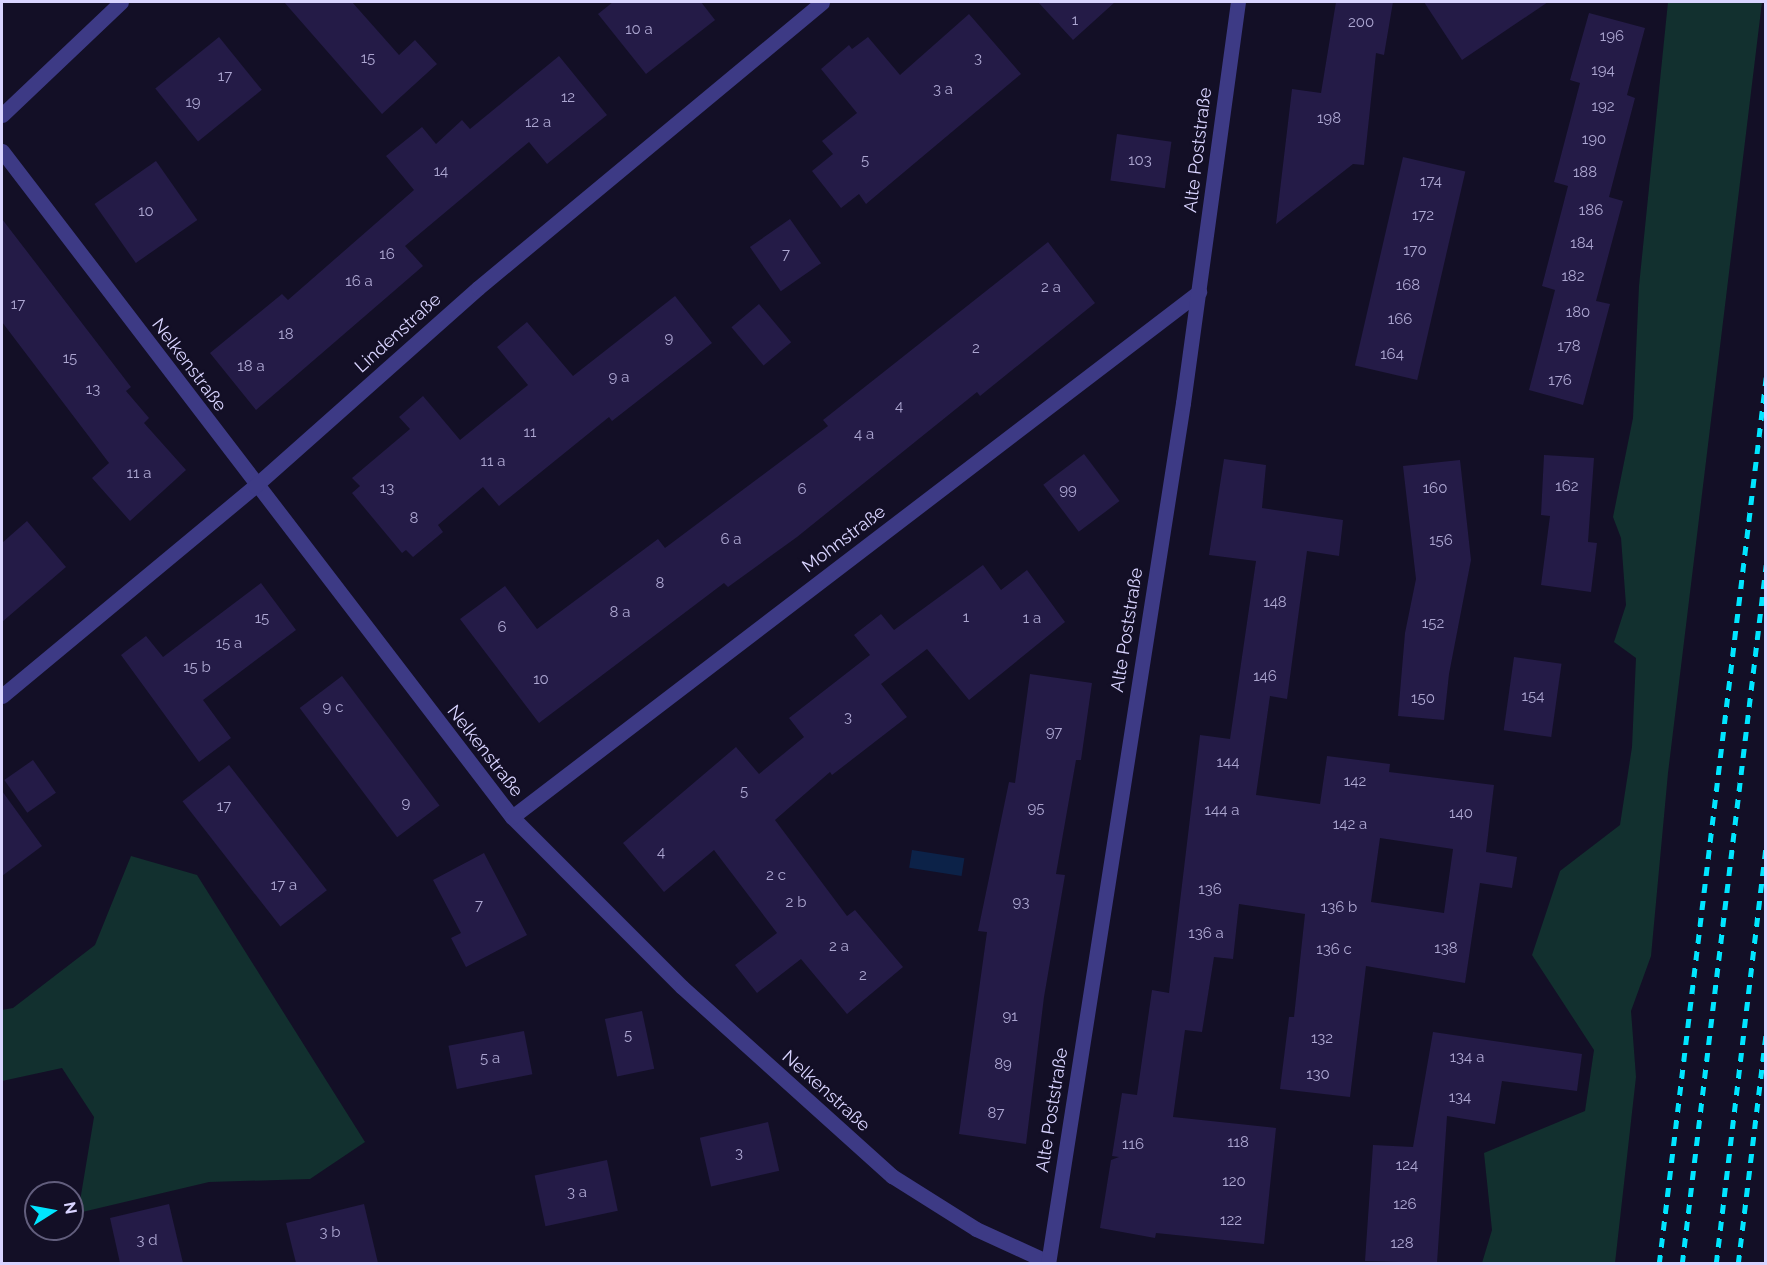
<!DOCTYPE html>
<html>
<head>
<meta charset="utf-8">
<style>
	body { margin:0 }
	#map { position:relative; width:1767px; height:1265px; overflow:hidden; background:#130f26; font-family:Raleway,sans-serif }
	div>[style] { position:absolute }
	.green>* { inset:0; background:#12302f }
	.water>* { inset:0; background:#0c2248; transform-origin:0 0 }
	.building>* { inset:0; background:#241b47; transform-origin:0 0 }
	.minor>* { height:15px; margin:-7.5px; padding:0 7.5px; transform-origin:7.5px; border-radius:7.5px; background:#3d3a85 }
	.rail>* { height:4.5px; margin-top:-2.25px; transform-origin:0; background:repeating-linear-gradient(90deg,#00e5ff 0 9px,transparent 0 17px) }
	span { translate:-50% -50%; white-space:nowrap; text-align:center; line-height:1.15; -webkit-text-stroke:4.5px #130f26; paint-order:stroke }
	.number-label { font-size:15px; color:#aca6d1 }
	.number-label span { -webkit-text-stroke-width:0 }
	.street-label { font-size:18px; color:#d9d4ff }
	.frame { position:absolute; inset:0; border:3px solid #d9d4ff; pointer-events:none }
	.north { position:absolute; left:24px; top:1181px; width:60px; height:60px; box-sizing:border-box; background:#130f26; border:2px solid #625e7d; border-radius:50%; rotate:79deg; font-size:16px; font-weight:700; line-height:24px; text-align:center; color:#d9d4ff }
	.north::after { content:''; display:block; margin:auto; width:21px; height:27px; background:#00e5ff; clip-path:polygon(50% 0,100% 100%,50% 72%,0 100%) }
</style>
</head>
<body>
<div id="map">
	<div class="green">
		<i style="clip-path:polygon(1668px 2px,1762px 2px,1668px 773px,1651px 956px,1631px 1011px,1636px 1077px,1615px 1263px,1482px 1263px,1492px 1230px,1484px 1153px,1585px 1111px,1594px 1050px,1532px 955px,1560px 871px,1620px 825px,1632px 747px,1636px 658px,1614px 642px,1626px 605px,1621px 538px,1613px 517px,1633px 418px,1639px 286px)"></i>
		<i style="clip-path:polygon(131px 856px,197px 875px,365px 1142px,310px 1179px,209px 1182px,78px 1213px,94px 1117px,62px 1068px,2px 1081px,2px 1010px,13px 1008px,95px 945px)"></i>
	</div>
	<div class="water">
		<i style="left:912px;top:850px;width:53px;height:18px;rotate:9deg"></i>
	</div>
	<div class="building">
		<i style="clip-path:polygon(284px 2px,352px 2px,399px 55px,415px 40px,437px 64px,382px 114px)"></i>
		<i style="clip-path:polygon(613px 2px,701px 2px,715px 20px,646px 74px,598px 14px)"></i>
		<i style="clip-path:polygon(1038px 2px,1115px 2px,1073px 40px)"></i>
		<i style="clip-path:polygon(1336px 2px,1393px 2px,1384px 55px,1376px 53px,1364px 165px,1353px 164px,1276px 224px,1292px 89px,1321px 93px)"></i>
		<i style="clip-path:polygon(1424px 2px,1548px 2px,1462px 60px)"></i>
		<i style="clip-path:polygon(1589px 13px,1645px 28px,1627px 95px,1635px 98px,1609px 197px,1623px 201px,1596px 301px,1610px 304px,1583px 405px,1529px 390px,1555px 290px,1542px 286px,1568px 186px,1554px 182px,1580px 83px,1570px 80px)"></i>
		<i style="clip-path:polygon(969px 14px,1021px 74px,866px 204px,859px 194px,841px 208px,812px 171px,833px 154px,822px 141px,857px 113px,821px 69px,849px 45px,852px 49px,868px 37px,900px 75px)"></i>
		<i style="left:219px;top:37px;width:68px;height:82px;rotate:51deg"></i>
		<i style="clip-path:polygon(559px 56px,607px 115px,547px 164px,529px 142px,405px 246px,423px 266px,256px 410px,210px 353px,282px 294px,288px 300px,414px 190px,386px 156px,422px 127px,436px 144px,462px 120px,470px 129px)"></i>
		<i style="left:1117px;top:134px;width:55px;height:47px;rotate:8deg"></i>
		<i style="left:1403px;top:157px;width:64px;height:214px;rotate:13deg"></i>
		<i style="left:156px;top:161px;width:72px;height:75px;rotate:55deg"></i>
		<i style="clip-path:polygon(2px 219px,131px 387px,126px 391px,149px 418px,144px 423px,186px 470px,130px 521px,92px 478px,109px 463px,2px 322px)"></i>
		<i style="left:790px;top:219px;width:54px;height:49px;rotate:55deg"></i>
		<i style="clip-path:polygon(1048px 242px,1095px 303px,980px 396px,977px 392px,797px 537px,728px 587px,724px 583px,539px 723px,460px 619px,505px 586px,537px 629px,658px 539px,665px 548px,828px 426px,823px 420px)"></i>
		<i style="clip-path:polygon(675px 296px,712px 343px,612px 421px,609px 417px,499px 506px,483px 487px,438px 525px,443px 532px,413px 557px,406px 550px,402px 553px,352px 493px,360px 486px,352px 478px,410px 429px,399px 417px,423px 396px,460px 440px,528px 385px,497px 347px,527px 322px,573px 376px)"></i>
		<i style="left:759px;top:304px;width:50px;height:36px;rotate:50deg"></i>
		<i style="left:1084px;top:454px;width:59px;height:51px;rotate:53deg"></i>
		<i style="clip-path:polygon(1544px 455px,1594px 458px,1588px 542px,1597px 543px,1591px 592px,1541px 585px,1550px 516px,1541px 515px)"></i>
		<i style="clip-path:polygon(evenodd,1224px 459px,1266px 465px,1262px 508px,1343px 520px,1339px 556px,1307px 551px,1287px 699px,1270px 696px,1256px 795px,1320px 804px,1327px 756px,1390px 764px,1389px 772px,1494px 785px,1486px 852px,1517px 857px,1512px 888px,1480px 883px,1465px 983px,1366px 966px,1350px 1097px,1280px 1089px,1289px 1017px,1294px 1017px,1305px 914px,1239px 904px,1233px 959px,1214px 957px,1202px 1032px,1185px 1030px,1173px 1117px,1276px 1128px,1264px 1244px,1156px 1233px,1155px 1238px,1100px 1228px,1111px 1160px,1119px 1157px,1112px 1156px,1122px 1093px,1137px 1095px,1152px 990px,1169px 993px,1200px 735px,1230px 739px,1256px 561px,1209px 555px,1224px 459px,1380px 838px,1453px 849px,1444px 913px,1371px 902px,1380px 838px)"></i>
		<i style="clip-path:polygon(1460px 460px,1471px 560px,1449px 674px,1444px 720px,1398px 716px,1405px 633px,1416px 579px,1403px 466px)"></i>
		<i style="clip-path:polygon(27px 521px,66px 567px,2px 622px,2px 543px)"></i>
		<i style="clip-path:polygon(983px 565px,1001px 590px,1027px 570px,1065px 622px,969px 700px,927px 649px,881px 684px,907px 717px,832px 775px,830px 772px,775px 820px,847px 916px,855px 910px,903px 967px,847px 1014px,801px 959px,757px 993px,735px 965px,777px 933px,714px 850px,664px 892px,623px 843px,736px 747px,759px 774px,804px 737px,789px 718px,870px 655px,854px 635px,881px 614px,894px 630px)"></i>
		<i style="clip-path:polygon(261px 583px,296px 630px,203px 700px,231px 738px,199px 762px,121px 655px,146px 636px,163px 657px)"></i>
		<i style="left:1514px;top:657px;width:48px;height:74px;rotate:8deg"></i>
		<i style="clip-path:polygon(1030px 674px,1092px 683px,1081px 760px,1076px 760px,1056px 874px,1065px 875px,1044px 997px,1026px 1144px,959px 1134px,987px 932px,978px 931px,1009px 782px,1015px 783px)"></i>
		<i style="left:342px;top:676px;width:162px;height:53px;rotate:53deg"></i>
		<i style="left:33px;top:760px;width:40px;height:35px;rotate:55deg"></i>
		<i style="left:229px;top:765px;width:159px;height:59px;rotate:52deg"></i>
		<i style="clip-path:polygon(2px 791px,42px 846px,2px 876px)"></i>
		<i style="clip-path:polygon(484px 853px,527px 935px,466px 967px,451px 938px,461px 933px,433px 880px)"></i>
		<i style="left:642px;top:1011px;width:59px;height:38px;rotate:78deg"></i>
		<i style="left:524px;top:1031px;width:44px;height:77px;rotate:79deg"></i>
		<i style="clip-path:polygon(1433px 1032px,1582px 1054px,1577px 1091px,1502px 1081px,1495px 1124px,1447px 1116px,1437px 1263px,1365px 1261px,1373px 1145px,1413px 1147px)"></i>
		<i style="left:768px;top:1122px;width:50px;height:70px;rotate:77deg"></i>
		<i style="left:607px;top:1160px;width:52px;height:74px;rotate:78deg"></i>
		<i style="clip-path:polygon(169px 1204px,183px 1263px,120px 1263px,110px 1218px)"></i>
		<i style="clip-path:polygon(364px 1204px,378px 1263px,296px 1263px,286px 1223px)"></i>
	</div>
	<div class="minor">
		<i style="left:2px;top:115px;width:164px;rotate:-43.5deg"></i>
		<i style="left:2px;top:151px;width:839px;rotate:52.56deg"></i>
		<i style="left:512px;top:817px;width:240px;rotate:45deg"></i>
		<i style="left:682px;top:987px;width:283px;rotate:42deg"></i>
		<i style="left:892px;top:1176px;width:99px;rotate:32.2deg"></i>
		<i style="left:976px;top:1229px;width:79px;rotate:24.6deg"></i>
		<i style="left:2px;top:696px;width:329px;rotate:-39.7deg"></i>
		<i style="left:255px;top:486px;width:298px;rotate:-41.6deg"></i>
		<i style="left:478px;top:288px;width:447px;rotate:-39.7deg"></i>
		<i style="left:512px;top:817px;width:865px;rotate:-37.39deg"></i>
		<i style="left:1048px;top:1264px;width:872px;rotate:-81.09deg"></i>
		<i style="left:1183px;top:403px;width:405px;rotate:-82.2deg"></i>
	</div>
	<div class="rail">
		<i style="left:1659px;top:1264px;width:893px;rotate:-83.12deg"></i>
		<i style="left:1682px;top:1264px;width:704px;rotate:-83.15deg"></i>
		<i style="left:1716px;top:1264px;width:421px;rotate:-83.2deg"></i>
		<i style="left:1738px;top:1264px;width:233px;rotate:-83.1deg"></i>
	</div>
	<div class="number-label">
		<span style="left:1075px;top:21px">1</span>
		<span style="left:1361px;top:23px">200</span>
		<span style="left:639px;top:30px">10 a</span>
		<span style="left:1612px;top:37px">196</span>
		<span style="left:368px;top:59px">15</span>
		<span style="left:978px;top:59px">3</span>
		<span style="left:1603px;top:71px">194</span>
		<span style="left:225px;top:77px">17</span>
		<span style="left:943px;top:90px">3 a</span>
		<span style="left:568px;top:98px">12</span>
		<span style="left:193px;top:103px">19</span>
		<span style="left:1603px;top:107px">192</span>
		<span style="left:1329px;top:119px">198</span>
		<span style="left:538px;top:123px">12 a</span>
		<span style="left:1594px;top:140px">190</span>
		<span style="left:865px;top:161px">5</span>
		<span style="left:1140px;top:161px">103</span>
		<span style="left:441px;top:172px">14</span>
		<span style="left:1585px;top:173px">188</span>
		<span style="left:1431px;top:182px">174</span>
		<span style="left:1591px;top:211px">186</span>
		<span style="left:146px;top:212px">10</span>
		<span style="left:1423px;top:216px">172</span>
		<span style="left:1582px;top:244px">184</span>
		<span style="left:1415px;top:251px">170</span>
		<span style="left:387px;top:255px">16</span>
		<span style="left:786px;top:255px">7</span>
		<span style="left:1573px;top:277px">182</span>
		<span style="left:359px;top:282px">16 a</span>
		<span style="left:1408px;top:286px">168</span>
		<span style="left:1051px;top:288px">2 a</span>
		<span style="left:18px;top:305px">17</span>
		<span style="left:1578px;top:313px">180</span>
		<span style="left:1400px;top:320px">166</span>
		<span style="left:286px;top:335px">18</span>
		<span style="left:669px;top:339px">9</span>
		<span style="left:1569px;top:347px">178</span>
		<span style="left:976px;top:349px">2</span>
		<span style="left:1392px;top:355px">164</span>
		<span style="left:70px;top:359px">15</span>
		<span style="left:251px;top:367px">18 a</span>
		<span style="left:619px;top:378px">9 a</span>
		<span style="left:1560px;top:381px">176</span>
		<span style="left:93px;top:390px">13</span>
		<span style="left:899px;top:407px">4</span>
		<span style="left:530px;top:433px">11</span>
		<span style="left:864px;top:435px">4 a</span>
		<span style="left:493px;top:462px">11 a</span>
		<span style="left:139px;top:474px">11 a</span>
		<span style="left:1567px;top:487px">162</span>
		<span style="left:387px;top:489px">13</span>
		<span style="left:1435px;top:489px">160</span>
		<span style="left:802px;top:490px">6</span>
		<span style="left:1068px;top:491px">99</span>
		<span style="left:414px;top:519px">8</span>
		<span style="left:731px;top:540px">6 a</span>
		<span style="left:1441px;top:541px">156</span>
		<span style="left:660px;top:584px">8</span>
		<span style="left:1275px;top:603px">148</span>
		<span style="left:620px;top:613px">8 a</span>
		<span style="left:966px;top:618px">1</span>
		<span style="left:262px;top:619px">15</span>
		<span style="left:1032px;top:619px">1 a</span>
		<span style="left:1433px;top:624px">152</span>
		<span style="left:502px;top:628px">6</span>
		<span style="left:229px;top:644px">15 a</span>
		<span style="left:197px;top:668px">15 b</span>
		<span style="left:1265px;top:677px">146</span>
		<span style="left:541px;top:680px">10</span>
		<span style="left:1533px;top:697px">154</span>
		<span style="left:1423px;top:699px">150</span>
		<span style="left:333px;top:708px">9 c</span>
		<span style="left:848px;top:718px">3</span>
		<span style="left:1054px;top:733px">97</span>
		<span style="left:1228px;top:763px">144</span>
		<span style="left:1355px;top:782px">142</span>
		<span style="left:744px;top:792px">5</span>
		<span style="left:406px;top:804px">9</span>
		<span style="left:224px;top:807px">17</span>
		<span style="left:1036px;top:809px">95</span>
		<span style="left:1222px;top:811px">144 a</span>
		<span style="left:1461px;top:814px">140</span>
		<span style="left:1350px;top:825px">142 a</span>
		<span style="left:661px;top:853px">4</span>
		<span style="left:776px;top:876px">2 c</span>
		<span style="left:284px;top:886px">17 a</span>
		<span style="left:1210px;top:890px">136</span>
		<span style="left:796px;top:903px">2 b</span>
		<span style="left:1021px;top:903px">93</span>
		<span style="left:479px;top:906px">7</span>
		<span style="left:1339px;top:908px">136 b</span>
		<span style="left:1206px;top:934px">136 a</span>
		<span style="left:839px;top:947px">2 a</span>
		<span style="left:1446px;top:949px">138</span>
		<span style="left:1334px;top:950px">136 c</span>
		<span style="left:863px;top:976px">2</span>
		<span style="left:1010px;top:1017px">91</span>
		<span style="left:628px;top:1036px">5</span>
		<span style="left:1322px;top:1039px">132</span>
		<span style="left:1467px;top:1058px">134 a</span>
		<span style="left:490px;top:1059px">5 a</span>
		<span style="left:1003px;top:1065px">89</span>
		<span style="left:1318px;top:1075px">130</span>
		<span style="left:1460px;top:1098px">134</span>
		<span style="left:996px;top:1114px">87</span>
		<span style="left:1238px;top:1143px">118</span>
		<span style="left:1133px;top:1145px">116</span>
		<span style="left:739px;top:1154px">3</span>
		<span style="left:1407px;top:1166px">124</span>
		<span style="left:1234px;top:1182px">120</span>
		<span style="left:577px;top:1193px">3 a</span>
		<span style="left:1405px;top:1205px">126</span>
		<span style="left:1231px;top:1221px">122</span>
		<span style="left:330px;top:1233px">3 b</span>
		<span style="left:147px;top:1241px">3 d</span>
		<span style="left:1402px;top:1244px">128</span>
	</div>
	<div class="street-label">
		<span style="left:1198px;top:150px;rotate:-83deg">Alte Poststraße</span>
		<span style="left:398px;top:333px;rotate:-42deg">Lindenstraße</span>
		<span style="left:189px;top:365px;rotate:53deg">Nelkenstraße</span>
		<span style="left:844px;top:539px;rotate:-37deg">Mohnstraße</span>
		<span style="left:1127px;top:630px;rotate:-81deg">Alte Poststraße</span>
		<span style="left:485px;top:751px;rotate:52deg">Nelkenstraße</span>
		<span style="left:826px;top:1091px;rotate:42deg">Nelkenstraße</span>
		<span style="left:1052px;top:1110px;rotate:-81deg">Alte Poststraße</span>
	</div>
	<div class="frame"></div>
	<div class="north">N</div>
</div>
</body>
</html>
